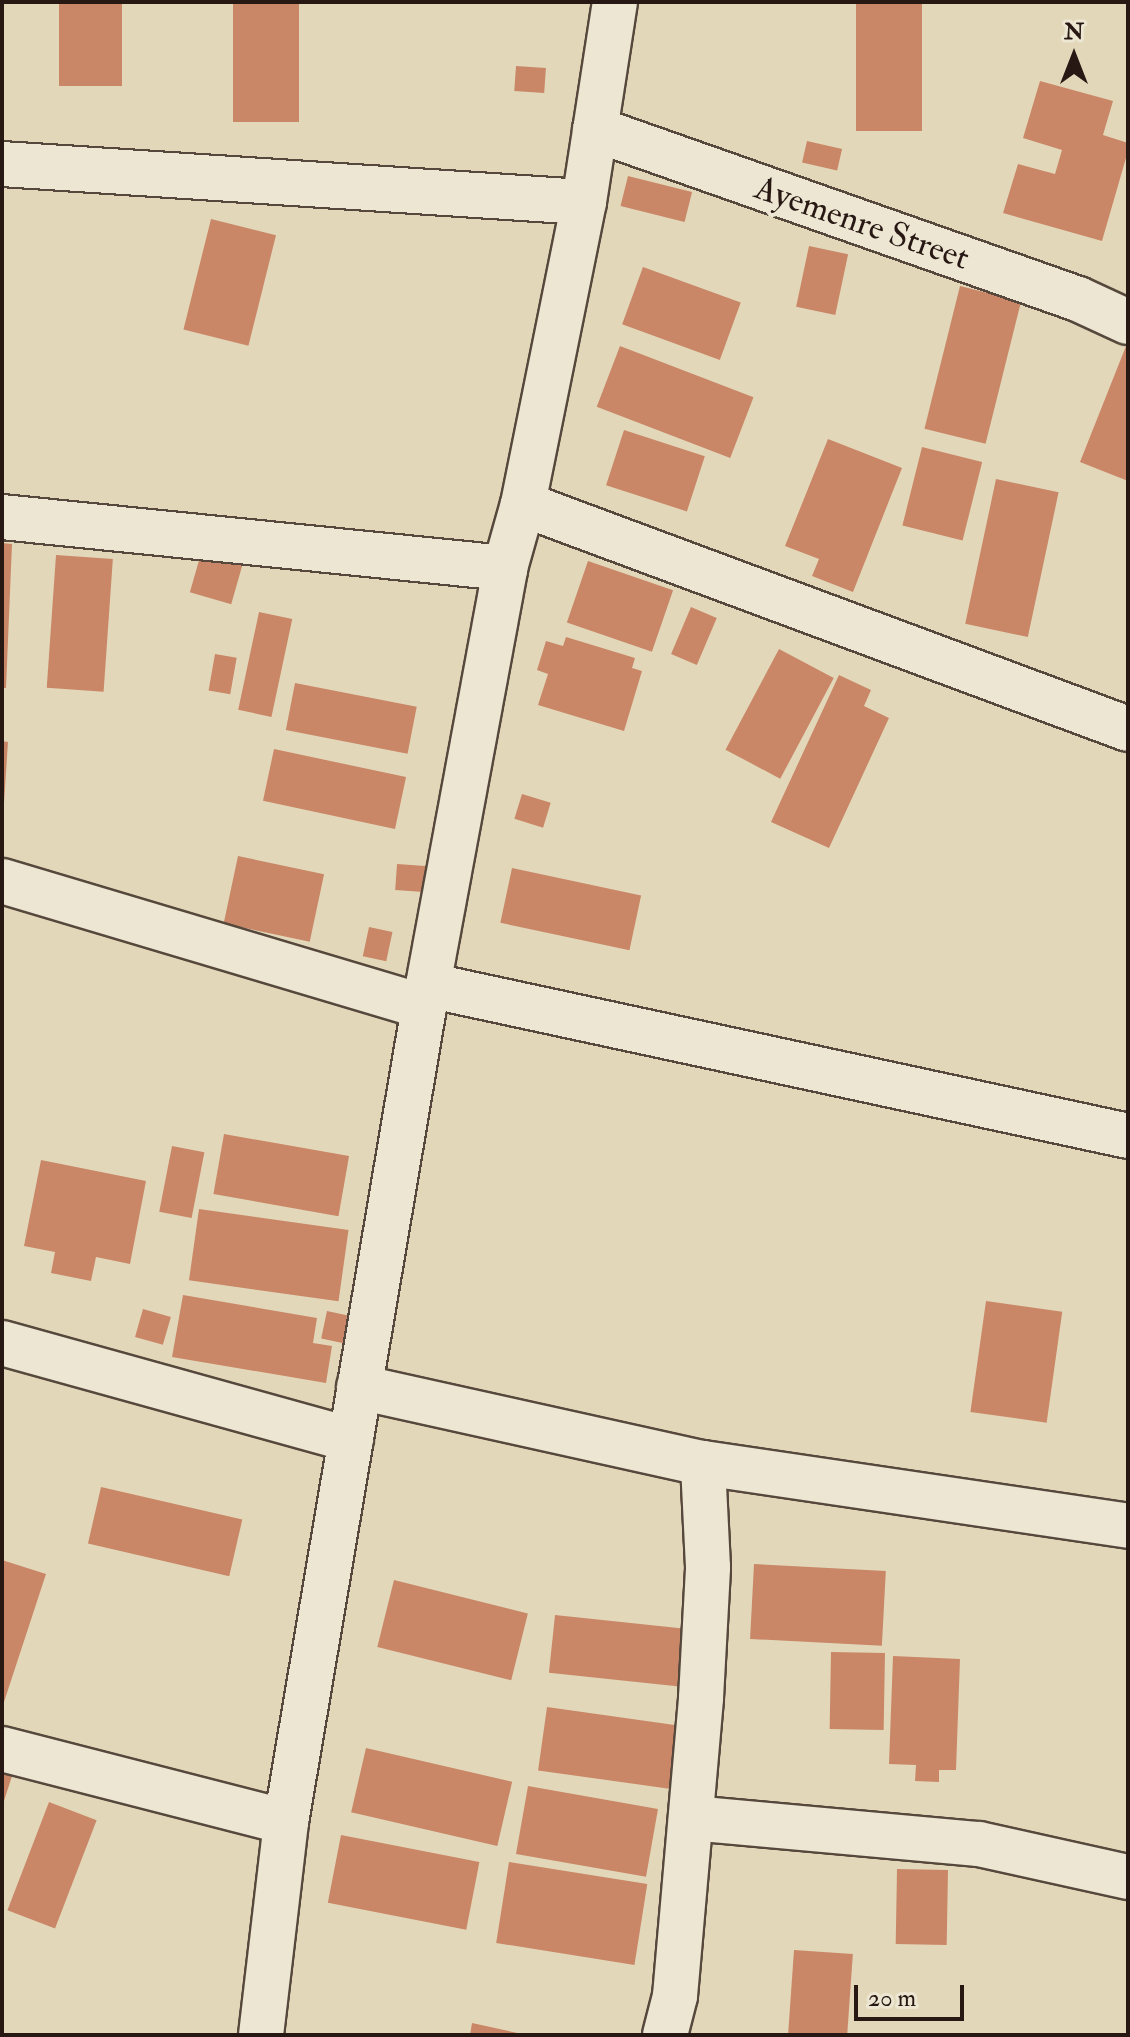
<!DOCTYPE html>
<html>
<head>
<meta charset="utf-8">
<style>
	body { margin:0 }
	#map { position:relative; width:1130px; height:2037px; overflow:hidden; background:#e2d8b9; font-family:"IM FELL Double Pica",serif }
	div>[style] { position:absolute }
	.building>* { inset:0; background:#c98768; transform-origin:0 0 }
	.roads { filter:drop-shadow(2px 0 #56483c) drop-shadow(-2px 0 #56483c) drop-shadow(0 2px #56483c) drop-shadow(0 -2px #56483c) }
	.minor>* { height:44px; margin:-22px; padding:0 22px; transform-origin:22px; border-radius:22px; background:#ece6d2 }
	span { translate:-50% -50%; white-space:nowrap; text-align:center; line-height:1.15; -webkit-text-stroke:8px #ece6d2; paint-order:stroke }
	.street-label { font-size:34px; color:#271813 }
	.frame { position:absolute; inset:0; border:4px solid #271813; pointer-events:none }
	.north { position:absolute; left:1034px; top:16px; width:80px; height:80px; -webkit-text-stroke:6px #ece6d2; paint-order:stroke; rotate:0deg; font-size:22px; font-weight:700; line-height:32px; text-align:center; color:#271813 }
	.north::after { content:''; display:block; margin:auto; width:28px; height:36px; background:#271813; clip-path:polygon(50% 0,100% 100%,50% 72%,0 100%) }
	.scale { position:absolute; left:854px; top:1985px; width:110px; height:36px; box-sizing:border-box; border:4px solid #271813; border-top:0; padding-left:10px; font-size:24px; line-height:28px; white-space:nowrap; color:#271813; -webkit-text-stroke:6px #ece6d2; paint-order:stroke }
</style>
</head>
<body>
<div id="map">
	<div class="building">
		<i style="left:59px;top:2px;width:63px;height:84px"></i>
		<i style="left:233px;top:2px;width:66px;height:120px"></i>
		<i style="left:856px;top:2px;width:66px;height:129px"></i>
		<i style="left:516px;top:66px;width:30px;height:25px;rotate:4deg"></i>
		<i style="clip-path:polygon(1040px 81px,1113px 101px,1103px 135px,1128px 143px,1128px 151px,1102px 241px,1003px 213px,1018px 164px,1055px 174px,1062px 150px,1023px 138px)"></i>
		<i style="left:807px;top:141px;width:36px;height:22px;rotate:13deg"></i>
		<i style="left:628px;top:176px;width:66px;height:31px;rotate:14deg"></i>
		<i style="left:211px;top:219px;width:67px;height:114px;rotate:14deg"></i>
		<i style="left:809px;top:246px;width:40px;height:62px;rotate:12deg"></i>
		<i style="left:643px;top:267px;width:104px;height:61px;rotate:20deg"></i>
		<i style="left:960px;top:286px;width:63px;height:147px;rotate:14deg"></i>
		<i style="clip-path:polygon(1128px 341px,1128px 481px,1080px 462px)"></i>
		<i style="left:620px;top:346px;width:143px;height:65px;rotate:21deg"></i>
		<i style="left:624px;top:430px;width:85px;height:58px;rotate:18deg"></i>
		<i style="clip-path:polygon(828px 439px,902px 468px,853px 592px,812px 576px,819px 559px,785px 546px)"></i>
		<i style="left:922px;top:447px;width:62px;height:81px;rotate:14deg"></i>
		<i style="left:996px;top:479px;width:64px;height:148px;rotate:12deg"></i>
		<i style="clip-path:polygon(2px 543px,12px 544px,6px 688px,2px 688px)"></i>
		<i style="left:202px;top:550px;width:43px;height:44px;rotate:16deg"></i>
		<i style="left:56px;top:555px;width:57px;height:133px;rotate:4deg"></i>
		<i style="left:588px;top:561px;width:90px;height:65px;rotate:19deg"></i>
		<i style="left:691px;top:607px;width:28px;height:51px;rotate:23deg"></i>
		<i style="left:259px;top:612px;width:34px;height:100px;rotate:12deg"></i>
		<i style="clip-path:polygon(566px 637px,635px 658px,632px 668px,642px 671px,624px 731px,538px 705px,548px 674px,537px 670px,546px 641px,563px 646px)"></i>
		<i style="left:779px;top:649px;width:62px;height:114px;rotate:28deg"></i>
		<i style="left:215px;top:654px;width:22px;height:37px;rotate:10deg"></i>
		<i style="clip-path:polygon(839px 675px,871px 690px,864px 706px,889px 718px,829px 848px,771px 822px)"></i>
		<i style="left:295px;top:683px;width:124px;height:48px;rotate:11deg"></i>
		<i style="clip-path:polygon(2px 741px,8px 742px,4px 803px,2px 803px)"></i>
		<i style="left:274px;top:749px;width:135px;height:53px;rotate:12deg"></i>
		<i style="left:522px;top:794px;width:30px;height:26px;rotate:17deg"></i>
		<i style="left:238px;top:856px;width:88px;height:69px;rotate:12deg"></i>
		<i style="left:397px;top:864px;width:32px;height:26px;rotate:4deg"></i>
		<i style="left:512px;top:868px;width:132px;height:56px;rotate:12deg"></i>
		<i style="left:369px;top:927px;width:24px;height:30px;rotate:12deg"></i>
		<i style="left:224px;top:1134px;width:127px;height:61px;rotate:10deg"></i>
		<i style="left:172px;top:1146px;width:33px;height:67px;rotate:11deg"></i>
		<i style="clip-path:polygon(41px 1160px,146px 1181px,130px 1264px,96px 1257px,91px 1281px,51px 1273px,55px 1252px,24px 1246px)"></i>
		<i style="left:199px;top:1209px;width:151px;height:72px;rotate:8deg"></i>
		<i style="clip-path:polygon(183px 1295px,317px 1318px,313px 1343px,332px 1346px,326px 1383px,172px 1357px)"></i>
		<i style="left:986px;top:1301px;width:77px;height:112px;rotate:8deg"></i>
		<i style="left:143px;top:1309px;width:29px;height:29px;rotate:16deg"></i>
		<i style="left:327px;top:1311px;width:30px;height:28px;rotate:12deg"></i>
		<i style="left:101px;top:1487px;width:145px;height:58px;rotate:13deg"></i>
		<i style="clip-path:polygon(2px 1560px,46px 1574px,3px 1705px,2px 1705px)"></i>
		<i style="left:754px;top:1564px;width:132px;height:75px;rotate:3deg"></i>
		<i style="left:394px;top:1580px;width:138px;height:69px;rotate:14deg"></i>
		<i style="left:555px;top:1615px;width:131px;height:58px;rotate:6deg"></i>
		<i style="left:831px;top:1652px;width:54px;height:77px;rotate:1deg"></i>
		<i style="clip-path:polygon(893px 1656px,960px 1659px,956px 1770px,939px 1770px,939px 1782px,915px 1781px,916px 1765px,889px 1764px)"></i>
		<i style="left:547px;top:1707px;width:136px;height:64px;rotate:8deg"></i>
		<i style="left:366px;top:1748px;width:150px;height:66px;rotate:13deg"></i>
		<i style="clip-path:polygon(2px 1773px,12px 1776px,3px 1804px,2px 1803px)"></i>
		<i style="left:528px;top:1786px;width:132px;height:69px;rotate:10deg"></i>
		<i style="left:49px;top:1802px;width:51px;height:116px;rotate:21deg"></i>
		<i style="left:341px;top:1835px;width:141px;height:69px;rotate:11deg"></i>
		<i style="left:509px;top:1862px;width:140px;height:82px;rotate:9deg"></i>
		<i style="left:897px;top:1869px;width:51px;height:75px;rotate:1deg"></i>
		<i style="left:794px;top:1950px;width:59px;height:85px;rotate:4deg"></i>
		<i style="clip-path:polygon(472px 2023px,522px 2034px,522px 2035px,470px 2035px)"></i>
	</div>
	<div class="roads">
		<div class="minor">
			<i style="left:595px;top:129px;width:512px;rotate:19.39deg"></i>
			<i style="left:1078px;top:299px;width:55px;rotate:24.7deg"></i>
			<i style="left:2px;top:164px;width:583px;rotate:3.74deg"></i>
			<i style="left:523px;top:504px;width:645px;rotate:20.4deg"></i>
			<i style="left:2px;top:517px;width:506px;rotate:5.79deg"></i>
			<i style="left:2px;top:881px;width:440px;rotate:16.6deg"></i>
			<i style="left:428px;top:985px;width:716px;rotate:12.17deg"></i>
			<i style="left:2px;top:1343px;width:362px;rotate:15.5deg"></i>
			<i style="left:359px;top:1387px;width:352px;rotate:12.5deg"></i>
			<i style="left:703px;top:1463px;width:430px;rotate:8.4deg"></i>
			<i style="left:2px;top:1749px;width:293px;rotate:14.4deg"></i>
			<i style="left:691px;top:1818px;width:289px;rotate:5.2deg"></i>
			<i style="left:979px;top:1844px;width:153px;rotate:12.5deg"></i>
			<i style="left:261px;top:2035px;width:214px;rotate:-83.3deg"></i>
			<i style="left:286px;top:1822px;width:827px;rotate:-80.39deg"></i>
			<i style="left:424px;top:1007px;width:446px;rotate:-79.5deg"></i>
			<i style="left:505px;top:568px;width:66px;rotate:-74.3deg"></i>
			<i style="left:523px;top:504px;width:308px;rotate:-78.6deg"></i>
			<i style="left:584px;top:202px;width:202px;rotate:-81.2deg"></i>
			<i style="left:665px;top:2035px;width:40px;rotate:-75.6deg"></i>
			<i style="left:675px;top:1996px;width:299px;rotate:-85deg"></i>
			<i style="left:701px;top:1698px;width:131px;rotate:-86.9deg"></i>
			<i style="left:708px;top:1567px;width:104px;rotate:-92.8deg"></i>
		</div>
	</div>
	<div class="street-label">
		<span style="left:862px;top:223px;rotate:19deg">Ayemenre Street</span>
	</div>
	<div class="frame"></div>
	<div class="north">N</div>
	<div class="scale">20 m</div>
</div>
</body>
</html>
